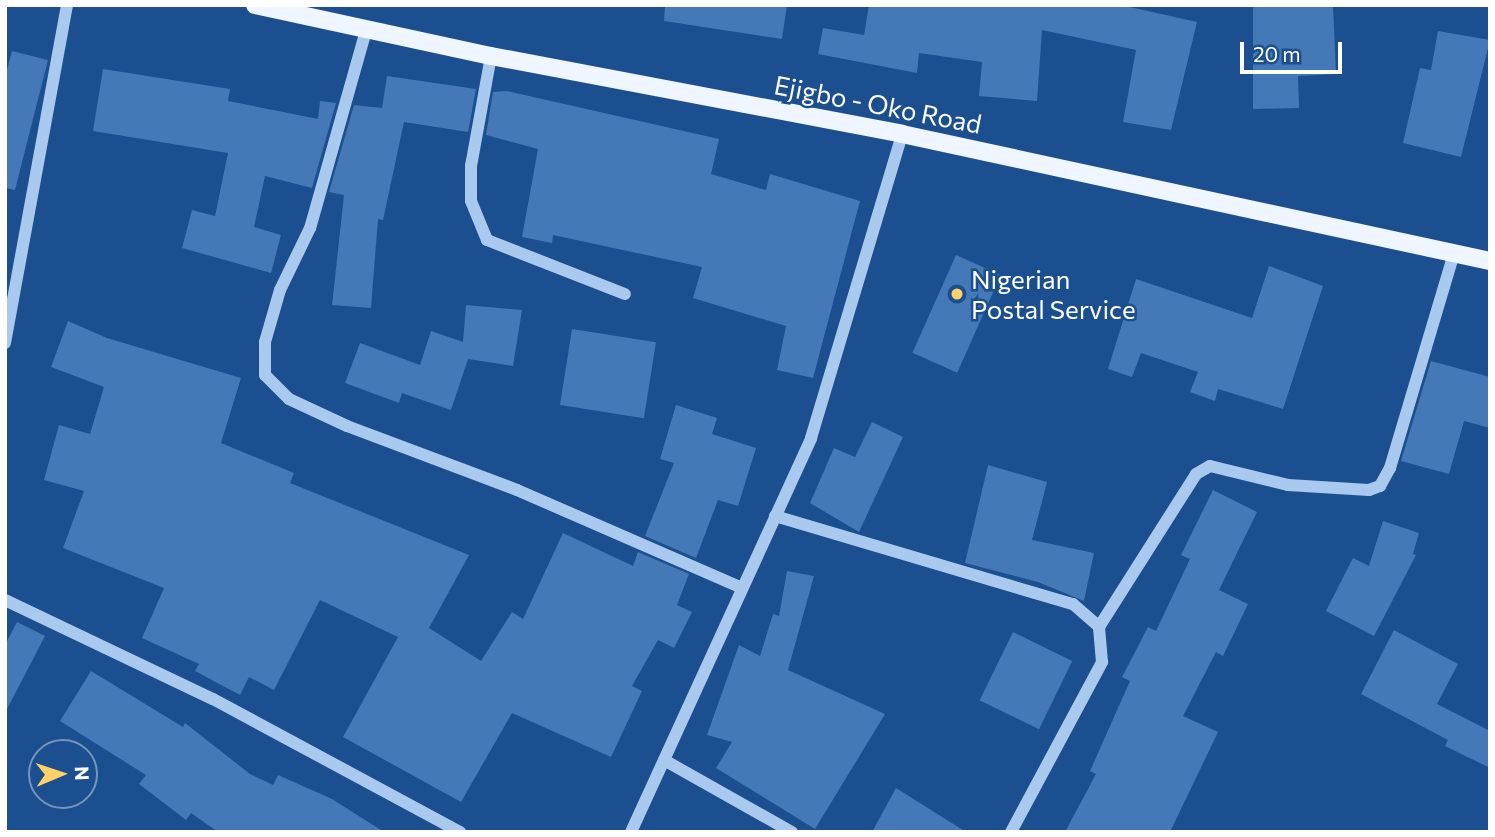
<!DOCTYPE html>
<html>
<head>
<meta charset="utf-8">
<style>
	body { margin:0 }
	#map { position:relative; width:1495px; height:837px; overflow:hidden; background:#1b4f8f; font-family:Commissioner,sans-serif }
	div>[style] { position:absolute }
	.building>* { inset:0; background:#4478b7; transform-origin:0 0 }
	.minor>* { height:12px; margin:-6px; padding:0 6px; transform-origin:6px; border-radius:6px; background:#a9c9ee }
	.major>* { height:18px; margin:-9px; padding:0 9px; transform-origin:9px; border-radius:9px; background:#f0f6ff }
	.dots>* { width:19px; height:19px; translate:-50% -50%; box-sizing:border-box; border:4px solid #1b4f8f; border-radius:50% }
	span { translate:-50% -50%; white-space:nowrap; text-align:center; line-height:1.15; -webkit-text-stroke:5px #1b4f8f; paint-order:stroke }
	.street-label { font-size:26px; color:#fff }
	.poi-label { font-size:26px; color:#fff }
	.left { translate:0 -50%; text-align:left }
	.frame { position:absolute; inset:0; border:7px solid #fff; pointer-events:none }
	.north { position:absolute; left:28px; top:739px; width:70px; height:70px; box-sizing:border-box; background:#1b4f8f; border:2px solid #7695bc; border-radius:50%; rotate:88deg; font-size:19px; font-weight:700; line-height:28px; text-align:center; color:#fff }
	.north::after { content:''; display:block; margin:auto; width:24px; height:32px; background:#ffd166; clip-path:polygon(50% 0,100% 100%,50% 72%,0 100%) }
	.scale { position:absolute; left:1240px; top:42px; width:102px; height:32px; box-sizing:border-box; border:4px solid #fff; border-top:0; padding-left:9px; font-size:21px; line-height:24px; white-space:nowrap; color:#fff; -webkit-text-stroke:5px #1b4f8f; paint-order:stroke }
</style>
</head>
<body>
<div id="map">
	<div class="building">
		<i style="clip-path:polygon(665px 5px,787px 5px,782px 39px,664px 21px)"></i>
		<i style="clip-path:polygon(869px 5px,1121px 5px,1197px 22px,1171px 130px,1123px 122px,1136px 50px,1042px 30px,1037px 101px,979px 96px,982px 62px,919px 53px,917px 73px,818px 54px,823px 28px,864px 35px)"></i>
		<i style="clip-path:polygon(1253px 5px,1333px 5px,1336px 74px,1298px 76px,1299px 108px,1253px 109px)"></i>
		<i style="clip-path:polygon(1438px 31px,1490px 40px,1461px 157px,1403px 143px,1420px 68px,1431px 70px)"></i>
		<i style="clip-path:polygon(12px 51px,48px 60px,15px 190px,5px 188px,5px 77px)"></i>
		<i style="clip-path:polygon(103px 69px,230px 89px,228px 101px,318px 119px,320px 101px,336px 103px,312px 188px,265px 176px,254px 227px,281px 235px,271px 273px,182px 248px,192px 210px,215px 216px,228px 153px,93px 131px)"></i>
		<i style="clip-path:polygon(387px 76px,476px 89px,468px 132px,404px 122px,383px 220px,378px 219px,371px 308px,332px 305px,344px 195px,329px 192px,354px 105px,382px 108px)"></i>
		<i style="clip-path:polygon(507px 91px,719px 139px,711px 174px,766px 190px,770px 174px,860px 201px,813px 378px,777px 370px,786px 326px,693px 298px,702px 267px,553px 235px,552px 243px,522px 237px,538px 149px,486px 135px,493px 92px)"></i>
		<i style="left:956px;top:255px;width:49px;height:107px;rotate:24deg"></i>
		<i style="clip-path:polygon(1269px 266px,1323px 286px,1283px 409px,1218px 389px,1215px 401px,1190px 392px,1198px 372px,1141px 353px,1132px 377px,1108px 369px,1136px 279px,1252px 318px)"></i>
		<i style="clip-path:polygon(466px 305px,522px 310px,513px 366px,468px 359px,451px 410px,402px 393px,399px 403px,345px 383px,360px 343px,420px 365px,431px 331px,463px 342px)"></i>
		<i style="clip-path:polygon(68px 321px,107px 338px,241px 378px,221px 443px,294px 473px,290px 483px,469px 555px,429px 628px,481px 661px,512px 612px,523px 619px,563px 533px,633px 566px,638px 552px,689px 574px,677px 605px,692px 612px,674px 648px,658px 640px,632px 686px,642px 691px,611px 757px,512px 713px,461px 802px,343px 737px,398px 637px,320px 600px,274px 690px,249px 677px,240px 695px,195px 671px,199px 664px,142px 638px,164px 588px,63px 548px,84px 491px,44px 480px,59px 425px,90px 434px,104px 387px,51px 367px)"></i>
		<i style="left:572px;top:329px;width:85px;height:77px;rotate:9deg"></i>
		<i style="clip-path:polygon(1431px 361px,1490px 377px,1490px 428px,1464px 421px,1449px 474px,1401px 461px)"></i>
		<i style="clip-path:polygon(676px 405px,717px 418px,712px 434px,756px 448px,738px 506px,718px 500px,696px 558px,645px 536px,674px 463px,660px 459px)"></i>
		<i style="clip-path:polygon(872px 422px,903px 437px,859px 532px,810px 503px,834px 448px,855px 457px)"></i>
		<i style="clip-path:polygon(988px 465px,1047px 482px,1032px 540px,1094px 553px,1084px 601px,1038px 582px,965px 563px)"></i>
		<i style="clip-path:polygon(1213px 490px,1257px 512px,1219px 590px,1248px 604px,1223px 656px,1216px 652px,1183px 716px,1218px 732px,1170px 832px,1065px 832px,1096px 774px,1090px 771px,1130px 681px,1122px 677px,1148px 627px,1156px 631px,1190px 559px,1181px 555px)"></i>
		<i style="clip-path:polygon(1383px 521px,1419px 533px,1413px 554px,1416px 555px,1374px 636px,1326px 611px,1353px 558px,1369px 566px)"></i>
		<i style="clip-path:polygon(787px 571px,814px 576px,788px 670px,885px 714px,815px 829px,716px 768px,732px 742px,707px 735px,739px 645px,760px 656px,773px 614px,779px 616px)"></i>
		<i style="clip-path:polygon(17px 622px,45px 636px,5px 713px,5px 645px)"></i>
		<i style="clip-path:polygon(1394px 630px,1458px 664px,1437px 704px,1490px 731px,1490px 768px,1445px 746px,1448px 740px,1361px 694px)"></i>
		<i style="left:1013px;top:632px;width:66px;height:76px;rotate:26deg"></i>
		<i style="clip-path:polygon(91px 671px,183px 727px,185px 723px,250px 774px,273px 785px,278px 775px,332px 799px,384px 832px,218px 832px,191px 813px,186px 820px,139px 784px,146px 775px,60px 721px)"></i>
		<i style="clip-path:polygon(896px 788px,966px 832px,872px 832px)"></i>
	</div>
	<div class="minor">
		<i style="left:367px;top:27px;width:209px;rotate:105.8deg"></i>
		<i style="left:310px;top:228px;width:69px;rotate:115.8deg"></i>
		<i style="left:280px;top:290px;width:54px;rotate:106.1deg"></i>
		<i style="left:265px;top:342px;width:33px;rotate:90deg"></i>
		<i style="left:265px;top:375px;width:34px;rotate:45deg"></i>
		<i style="left:289px;top:399px;width:64px;rotate:25deg"></i>
		<i style="left:347px;top:426px;width:182px;rotate:20.6deg"></i>
		<i style="left:517px;top:490px;width:243px;rotate:23.5deg"></i>
		<i style="left:491px;top:56px;width:112px;rotate:100.3deg"></i>
		<i style="left:471px;top:166px;width:35px;rotate:90deg"></i>
		<i style="left:471px;top:201px;width:42px;rotate:67.7deg"></i>
		<i style="left:487px;top:240px;width:148px;rotate:21.4deg"></i>
		<i style="left:5px;top:343px;width:344px;rotate:-79.6deg"></i>
		<i style="left:775px;top:516px;width:311px;rotate:16.5deg"></i>
		<i style="left:1073px;top:604px;width:35px;rotate:41deg"></i>
		<i style="left:5px;top:600px;width:230px;rotate:25.5deg"></i>
		<i style="left:213px;top:699px;width:281px;rotate:28.3deg"></i>
		<i style="left:664px;top:760px;width:147px;rotate:29.4deg"></i>
		<i style="left:631px;top:832px;width:433px;rotate:-65.4deg"></i>
		<i style="left:811px;top:438px;width:317px;rotate:-73.3deg"></i>
		<i style="left:1011px;top:832px;width:193px;rotate:-61.8deg"></i>
		<i style="left:1102px;top:662px;width:35px;rotate:-95deg"></i>
		<i style="left:1099px;top:627px;width:181px;rotate:-57.6deg"></i>
		<i style="left:1196px;top:474px;width:16px;rotate:-30deg"></i>
		<i style="left:1210px;top:466px;width:80px;rotate:13.7deg"></i>
		<i style="left:1288px;top:485px;width:81px;rotate:3.5deg"></i>
		<i style="left:1369px;top:490px;width:12px;rotate:-20deg"></i>
		<i style="left:1380px;top:486px;width:21px;rotate:-61deg"></i>
		<i style="left:1390px;top:468px;width:224px;rotate:-73.4deg"></i>
	</div>
	<div class="major">
		<i style="left:255px;top:5px;width:241px;rotate:12.2deg"></i>
		<i style="left:491px;top:56px;width:418px;rotate:10.7deg"></i>
		<i style="left:902px;top:134px;width:602px;rotate:12.19deg"></i>
	</div>
	<div class="dots">
		<i style="left:957px;top:294px;background:#ffd166"></i>
	</div>
	<div class="street-label">
		<span style="left:878px;top:104px;rotate:11deg">Ejigbo - Oko Road</span>
	</div>
	<div class="poi-label">
		<span class="left" style="left:971px;top:294px">Nigerian<br>Postal Service</span>
	</div>
	<div class="frame"></div>
	<div class="north">N</div>
	<div class="scale">20 m</div>
</div>
</body>
</html>
